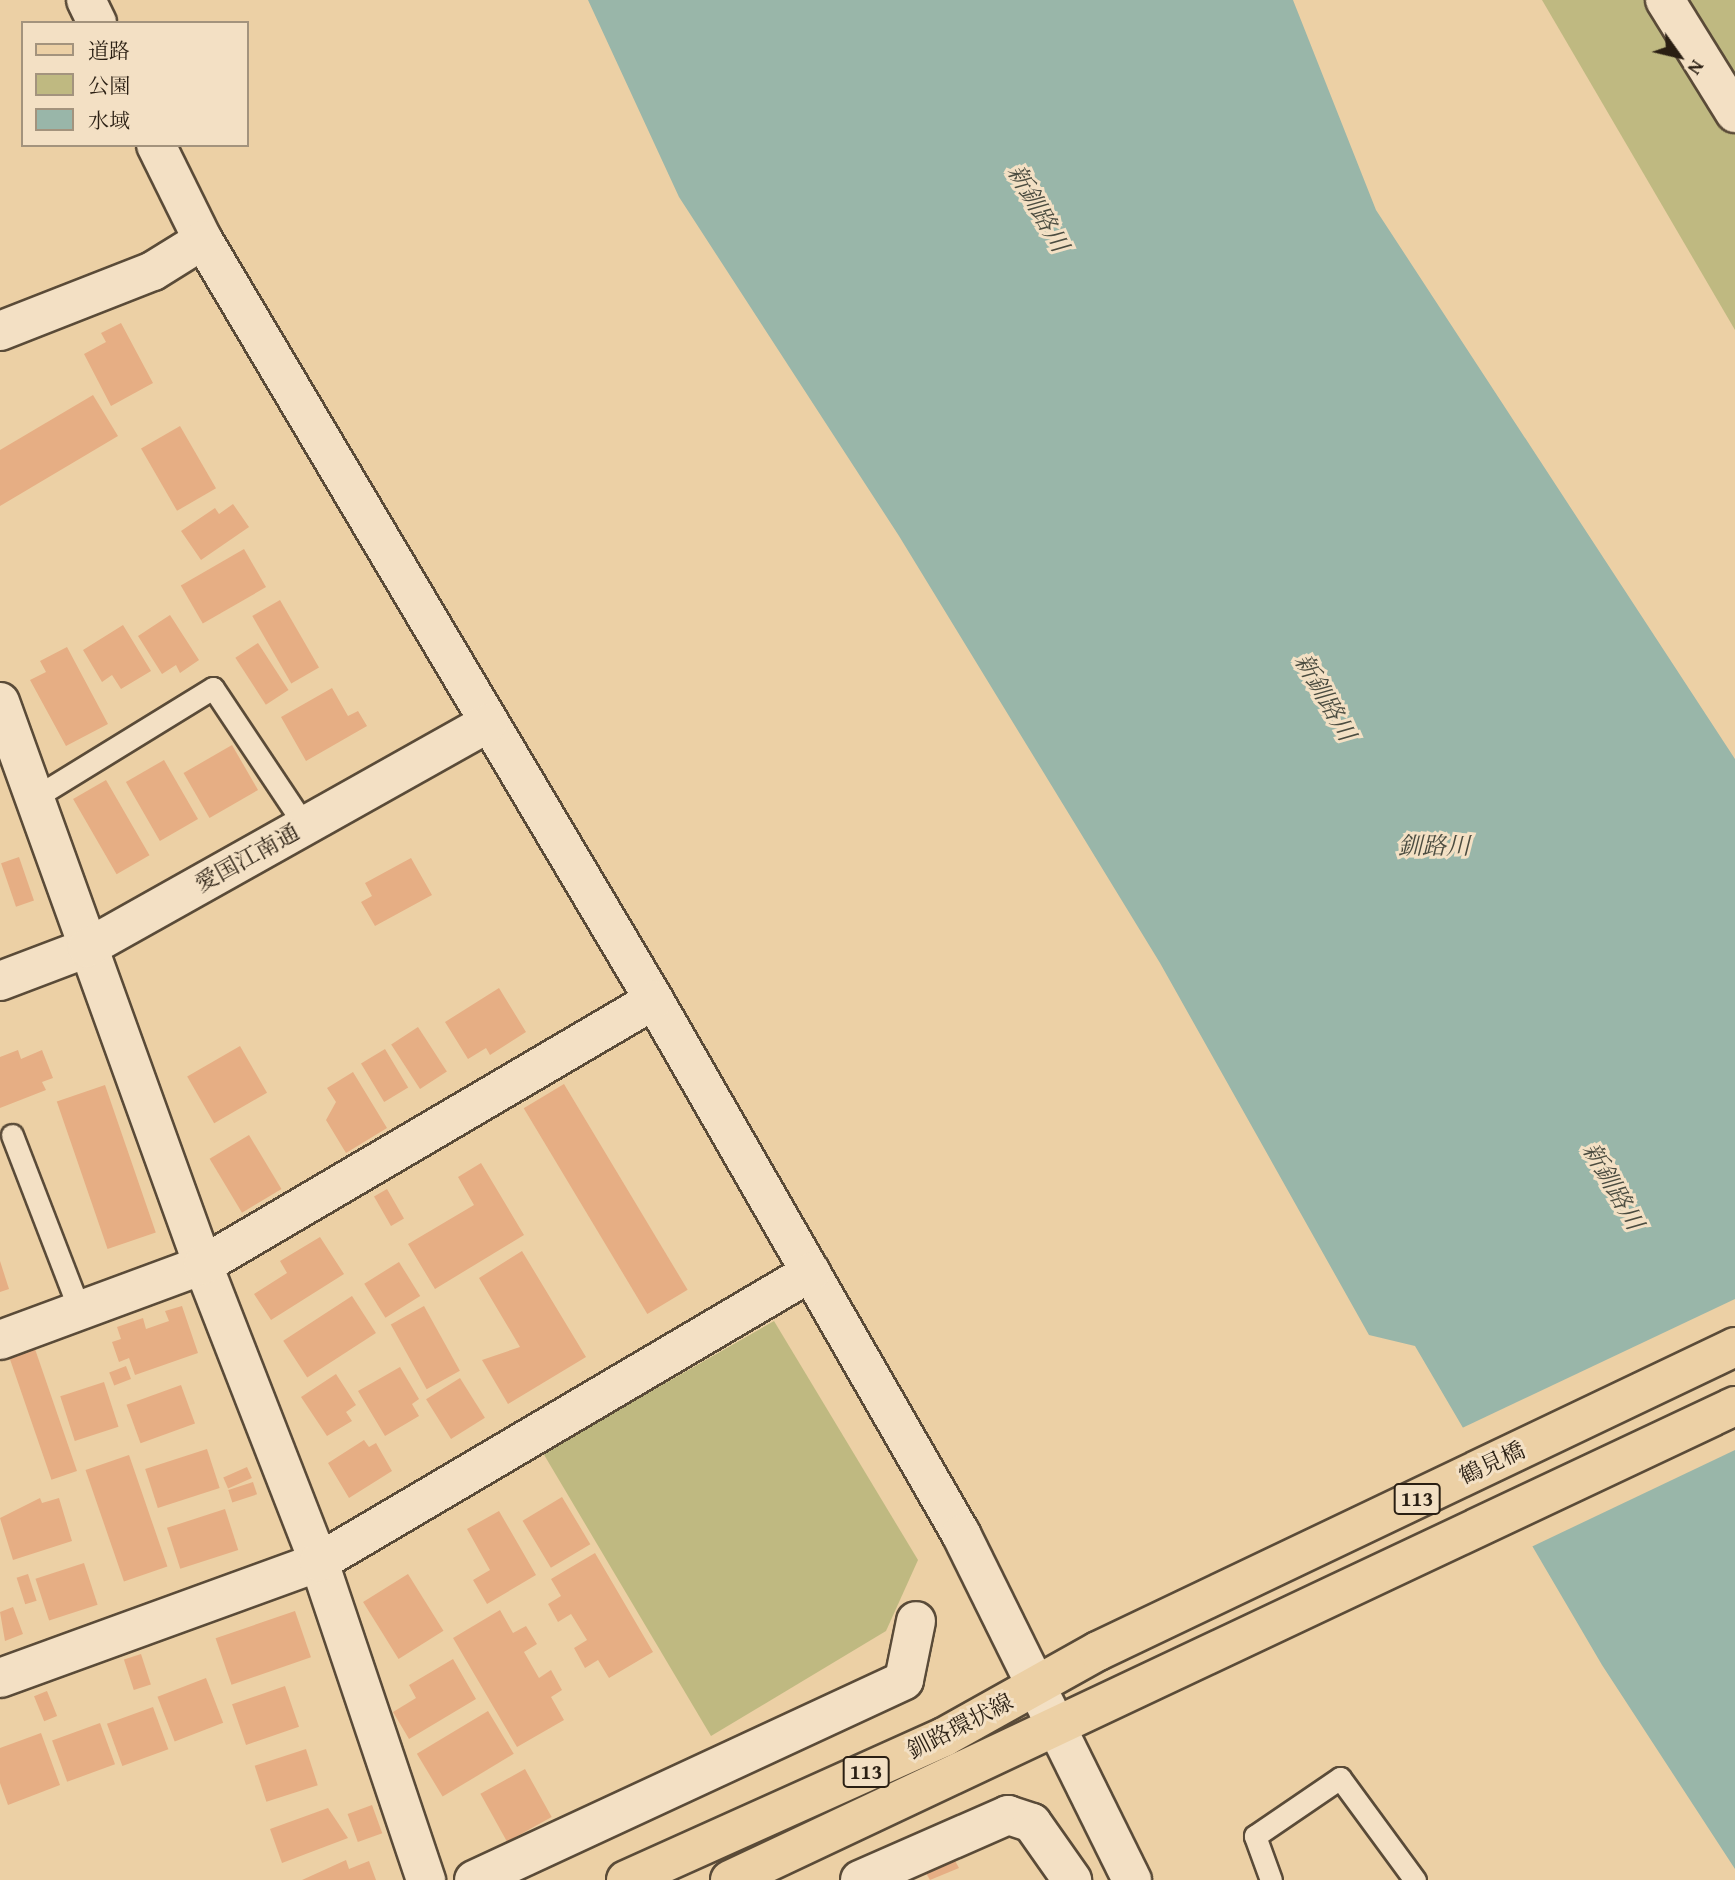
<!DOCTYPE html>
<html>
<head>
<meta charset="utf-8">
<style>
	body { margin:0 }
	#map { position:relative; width:1735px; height:1880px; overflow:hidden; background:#ecd0a5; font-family:"Gentium Book Plus","Noto Serif JP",serif }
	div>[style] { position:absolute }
	.green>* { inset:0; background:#bfb981 }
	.water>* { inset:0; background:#99b6a9 }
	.pier>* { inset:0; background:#ecd0a5 }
	.building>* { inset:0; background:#e6ae84; transform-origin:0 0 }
	.roads { filter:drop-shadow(2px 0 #5a4b38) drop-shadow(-2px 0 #5a4b38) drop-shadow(0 2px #5a4b38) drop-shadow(0 -2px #5a4b38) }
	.lane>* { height:21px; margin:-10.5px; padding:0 10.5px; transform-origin:10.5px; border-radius:10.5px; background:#f3e0c4 }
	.street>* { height:38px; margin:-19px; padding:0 19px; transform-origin:19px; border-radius:19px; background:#f3e0c4 }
	.primary>* { height:38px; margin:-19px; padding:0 19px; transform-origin:19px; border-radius:19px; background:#ecd0a5 }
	span { translate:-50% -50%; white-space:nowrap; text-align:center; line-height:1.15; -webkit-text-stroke:6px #f3e0c4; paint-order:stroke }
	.shield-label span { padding:2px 5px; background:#f3e0c4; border:2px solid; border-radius:5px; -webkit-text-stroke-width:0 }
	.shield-label { font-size:21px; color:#2a1f13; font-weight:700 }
	.street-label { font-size:23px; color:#2a1f13 }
	.water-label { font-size:24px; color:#4b4c40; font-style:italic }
	.legend { position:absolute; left:21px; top:21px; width:228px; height:126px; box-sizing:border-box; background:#f3e0c4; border:2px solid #a3937d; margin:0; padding:9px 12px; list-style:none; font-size:21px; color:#2a1f13 }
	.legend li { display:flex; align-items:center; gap:14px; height:35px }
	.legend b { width:35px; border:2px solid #a3937d }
	.north { position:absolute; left:1644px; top:21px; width:70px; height:70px; -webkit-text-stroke:5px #f3e0c4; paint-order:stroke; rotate:124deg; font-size:19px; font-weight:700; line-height:28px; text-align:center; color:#2a1f13 }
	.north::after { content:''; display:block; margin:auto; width:24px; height:32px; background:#2a1f13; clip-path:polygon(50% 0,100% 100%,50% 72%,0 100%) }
</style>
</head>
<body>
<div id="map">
	<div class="green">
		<i style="clip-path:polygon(1542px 0,1735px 0,1735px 330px)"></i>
		<i style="clip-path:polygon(774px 1321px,918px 1560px,886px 1631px,711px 1736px,543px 1453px)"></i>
	</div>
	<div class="water">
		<i style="clip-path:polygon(588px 0,1293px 0,1376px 210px,1735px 759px,1735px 1869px,1602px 1665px,1415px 1346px,1369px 1335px,1160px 963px,899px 536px,679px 197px)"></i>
	</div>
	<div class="pier">
		<i style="clip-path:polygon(1735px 1299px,1735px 1450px,1529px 1548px,1460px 1429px)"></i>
	</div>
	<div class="building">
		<i style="clip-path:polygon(121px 323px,153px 383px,111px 406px,84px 354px,106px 342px,101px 333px)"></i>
		<i style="clip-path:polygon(93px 395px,118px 436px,0 506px,0 450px)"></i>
		<i style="left:180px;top:426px;width:72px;height:45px;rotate:60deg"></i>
		<i style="clip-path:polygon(233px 504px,249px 527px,201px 560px,181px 531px,215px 508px,219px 514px)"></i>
		<i style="left:244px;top:549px;width:44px;height:73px;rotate:60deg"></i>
		<i style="left:280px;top:600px;width:78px;height:32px;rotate:60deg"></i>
		<i style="clip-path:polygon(170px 615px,199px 660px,180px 673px,176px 665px,162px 674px,138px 636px)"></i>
		<i style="clip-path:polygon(123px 625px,151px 671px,121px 689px,112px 675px,102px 682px,83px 650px)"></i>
		<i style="left:258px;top:643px;width:56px;height:27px;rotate:57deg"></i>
		<i style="clip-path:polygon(67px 647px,108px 724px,66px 746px,30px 680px,46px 672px,40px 661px)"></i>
		<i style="clip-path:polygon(332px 688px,348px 716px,358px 711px,367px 726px,306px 761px,281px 717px)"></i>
		<i style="left:232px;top:745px;width:52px;height:56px;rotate:60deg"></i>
		<i style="left:164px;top:760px;width:68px;height:44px;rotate:60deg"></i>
		<i style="left:106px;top:780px;width:87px;height:38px;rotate:60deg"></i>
		<i style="left:19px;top:857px;width:46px;height:19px;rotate:71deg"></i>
		<i style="clip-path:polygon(411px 858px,432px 895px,375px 926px,361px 902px,372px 896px,365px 883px)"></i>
		<i style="clip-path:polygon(499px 988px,526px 1032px,490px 1055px,486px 1048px,468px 1059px,445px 1022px)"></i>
		<i style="left:418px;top:1027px;width:53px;height:32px;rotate:57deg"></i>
		<i style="left:240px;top:1046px;width:54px;height:61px;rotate:60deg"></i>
		<i style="left:385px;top:1049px;width:45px;height:28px;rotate:59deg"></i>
		<i style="clip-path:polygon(18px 1050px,21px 1059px,42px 1050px,53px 1078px,42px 1082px,46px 1090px,0 1108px,0 1057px)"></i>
		<i style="clip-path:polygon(353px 1072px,387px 1128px,346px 1153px,326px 1120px,336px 1102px,327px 1088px)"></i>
		<i style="left:564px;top:1084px;width:240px;height:47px;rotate:59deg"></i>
		<i style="left:105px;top:1085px;width:156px;height:51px;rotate:71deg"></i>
		<i style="left:249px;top:1135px;width:63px;height:46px;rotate:59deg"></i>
		<i style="clip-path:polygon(481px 1163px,524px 1235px,435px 1289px,408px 1244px,474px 1205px,458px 1177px)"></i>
		<i style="left:387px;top:1189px;width:34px;height:15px;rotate:60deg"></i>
		<i style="clip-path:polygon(320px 1237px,344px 1274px,271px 1320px,254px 1294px,287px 1273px,280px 1261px)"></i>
		<i style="clip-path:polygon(522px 1251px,586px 1357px,508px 1404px,482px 1360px,520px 1347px,479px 1278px)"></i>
		<i style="clip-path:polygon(0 1261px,9px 1289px,0 1292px)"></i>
		<i style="left:399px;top:1262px;width:40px;height:41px;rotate:58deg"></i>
		<i style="left:352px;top:1296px;width:44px;height:82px;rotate:57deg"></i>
		<i style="clip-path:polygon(182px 1306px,198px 1353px,135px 1375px,129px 1358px,119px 1362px,112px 1342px,121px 1339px,117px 1327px,143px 1318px,146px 1329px,169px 1321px,165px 1311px)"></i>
		<i style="left:424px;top:1306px;width:74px;height:38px;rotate:61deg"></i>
		<i style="left:35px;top:1349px;width:129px;height:27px;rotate:71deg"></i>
		<i style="left:126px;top:1366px;width:14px;height:18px;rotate:69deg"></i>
		<i style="clip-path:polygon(400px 1367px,419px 1399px,412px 1404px,419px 1416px,385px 1436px,358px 1391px)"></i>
		<i style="clip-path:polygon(336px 1374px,356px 1405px,346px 1412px,352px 1421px,327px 1436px,301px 1397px)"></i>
		<i style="left:460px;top:1378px;width:47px;height:40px;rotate:58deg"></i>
		<i style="left:104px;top:1382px;width:47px;height:46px;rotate:72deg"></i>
		<i style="left:181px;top:1385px;width:41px;height:58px;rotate:70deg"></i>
		<i style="clip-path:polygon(364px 1440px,369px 1447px,376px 1443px,392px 1471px,349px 1498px,328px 1463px)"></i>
		<i style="left:207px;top:1449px;width:41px;height:65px;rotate:72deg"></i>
		<i style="left:129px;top:1455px;width:118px;height:46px;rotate:71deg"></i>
		<i style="left:247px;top:1467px;width:12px;height:26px;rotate:66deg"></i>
		<i style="left:253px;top:1482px;width:13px;height:26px;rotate:72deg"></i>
		<i style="left:562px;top:1497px;width:55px;height:46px;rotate:59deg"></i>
		<i style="clip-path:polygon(40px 1498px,42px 1503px,59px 1498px,72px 1541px,13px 1560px,0 1518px)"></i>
		<i style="left:225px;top:1509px;width:43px;height:61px;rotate:72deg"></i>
		<i style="clip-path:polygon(499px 1511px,536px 1575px,487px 1604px,473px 1580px,490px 1570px,467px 1529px)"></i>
		<i style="clip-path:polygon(595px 1553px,653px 1652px,609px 1678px,598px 1660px,585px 1668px,574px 1648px,587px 1640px,571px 1614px,558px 1622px,548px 1604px,561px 1596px,551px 1579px)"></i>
		<i style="left:84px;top:1563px;width:44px;height:51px;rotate:72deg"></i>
		<i style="left:28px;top:1574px;width:28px;height:12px;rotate:72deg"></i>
		<i style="left:408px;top:1574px;width:67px;height:53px;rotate:58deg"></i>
		<i style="clip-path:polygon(13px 1607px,23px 1634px,5px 1641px,0 1612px)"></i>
		<i style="clip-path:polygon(500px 1610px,513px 1633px,526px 1626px,537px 1644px,524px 1652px,539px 1678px,551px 1670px,562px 1690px,551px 1697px,564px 1720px,517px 1747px,453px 1638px)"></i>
		<i style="left:295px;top:1611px;width:49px;height:84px;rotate:71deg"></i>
		<i style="left:141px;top:1654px;width:32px;height:18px;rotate:72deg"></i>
		<i style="clip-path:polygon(453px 1659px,476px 1699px,409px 1739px,393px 1712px,416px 1698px,409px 1685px)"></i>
		<i style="left:206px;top:1678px;width:48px;height:52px;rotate:69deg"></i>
		<i style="left:285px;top:1686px;width:43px;height:56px;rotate:71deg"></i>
		<i style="left:47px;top:1691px;width:27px;height:14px;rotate:68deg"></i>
		<i style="left:153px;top:1707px;width:45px;height:49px;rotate:70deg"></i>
		<i style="left:488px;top:1711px;width:50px;height:83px;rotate:59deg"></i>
		<i style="left:100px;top:1723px;width:44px;height:51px;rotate:70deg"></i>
		<i style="clip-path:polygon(41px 1733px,60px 1785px,8px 1805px,0 1783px,0 1748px)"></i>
		<i style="left:306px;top:1749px;width:38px;height:54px;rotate:72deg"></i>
		<i style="left:525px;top:1769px;width:55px;height:51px;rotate:61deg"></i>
		<i style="left:372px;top:1805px;width:30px;height:26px;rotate:70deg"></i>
		<i style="clip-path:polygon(328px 1808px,348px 1838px,282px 1863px,270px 1829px)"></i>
		<i style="clip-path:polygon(953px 1857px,959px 1868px,930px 1880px,926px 1873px)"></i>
		<i style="clip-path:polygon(346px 1860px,349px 1869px,369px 1861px,376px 1880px,302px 1880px)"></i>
	</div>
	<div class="roads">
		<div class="lane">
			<i style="left:34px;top:798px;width:210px;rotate:-31.6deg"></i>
			<i style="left:213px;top:688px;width:166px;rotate:56.3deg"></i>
			<i style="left:12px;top:1135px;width:189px;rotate:68.9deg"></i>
			<i style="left:1271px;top:1880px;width:47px;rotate:-110deg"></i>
			<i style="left:1255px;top:1836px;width:103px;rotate:-34.3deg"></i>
			<i style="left:1340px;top:1778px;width:127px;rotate:53.7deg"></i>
		</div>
		<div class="street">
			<i style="left:86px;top:0;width:25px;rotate:64deg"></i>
			<i style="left:1665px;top:0;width:133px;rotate:58.2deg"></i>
			<i style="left:156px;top:145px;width:106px;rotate:63.7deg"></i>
			<i style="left:203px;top:240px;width:884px;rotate:59.31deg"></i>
			<i style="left:654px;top:1000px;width:616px;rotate:60.11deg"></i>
			<i style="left:961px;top:1534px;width:386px;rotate:63.7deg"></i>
			<i style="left:0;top:331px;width:164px;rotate:-21.4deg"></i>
			<i style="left:153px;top:271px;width:59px;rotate:-31.8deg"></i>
			<i style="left:0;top:702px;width:598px;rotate:70.17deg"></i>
			<i style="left:203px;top:1265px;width:319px;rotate:68.7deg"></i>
			<i style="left:319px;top:1562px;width:336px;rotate:71.4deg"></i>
			<i style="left:0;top:981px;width:93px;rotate:-20.8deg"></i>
			<i style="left:87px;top:948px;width:460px;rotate:-29.3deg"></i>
			<i style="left:0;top:1340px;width:216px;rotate:-20.3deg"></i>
			<i style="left:203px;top:1265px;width:523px;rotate:-30.44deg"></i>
			<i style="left:0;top:1678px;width:339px;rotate:-20deg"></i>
			<i style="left:319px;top:1562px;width:571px;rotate:-30.52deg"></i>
			<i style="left:474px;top:1880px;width:474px;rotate:-24.9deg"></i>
			<i style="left:904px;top:1680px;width:60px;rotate:-78.5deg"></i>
			<i style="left:860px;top:1880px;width:162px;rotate:-23.7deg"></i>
			<i style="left:1008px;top:1815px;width:25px;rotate:18deg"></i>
			<i style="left:1032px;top:1823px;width:70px;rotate:54.9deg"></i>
		</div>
		<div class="primary">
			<i style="left:626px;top:1880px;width:349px;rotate:-24.2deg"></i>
			<i style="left:944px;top:1737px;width:176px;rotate:-29.2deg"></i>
			<i style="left:1098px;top:1651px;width:706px;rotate:-25.51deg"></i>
			<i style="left:730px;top:1880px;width:1111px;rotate:-25.25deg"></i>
		</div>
	</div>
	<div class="shield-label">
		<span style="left:1417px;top:1499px">113</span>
		<span style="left:866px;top:1772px">113</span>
	</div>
	<div class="street-label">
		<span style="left:247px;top:858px;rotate:-29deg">愛国江南通</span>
		<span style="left:1492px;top:1463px;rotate:-25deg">鶴見橋</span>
		<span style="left:960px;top:1726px;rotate:-27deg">釧路環状線</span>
	</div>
	<div class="water-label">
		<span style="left:1038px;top:208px;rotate:60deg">新釧路川</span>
		<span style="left:1325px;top:697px;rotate:60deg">新釧路川</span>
		<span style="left:1434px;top:846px">釧路川</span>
		<span style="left:1613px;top:1186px;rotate:60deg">新釧路川</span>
	</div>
	<ul class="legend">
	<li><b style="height:9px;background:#ecd0a5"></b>道路</li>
	<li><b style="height:19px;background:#bfb981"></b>公園</li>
	<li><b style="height:19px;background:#99b6a9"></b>水域</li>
	</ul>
	<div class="north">N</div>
</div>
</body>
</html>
